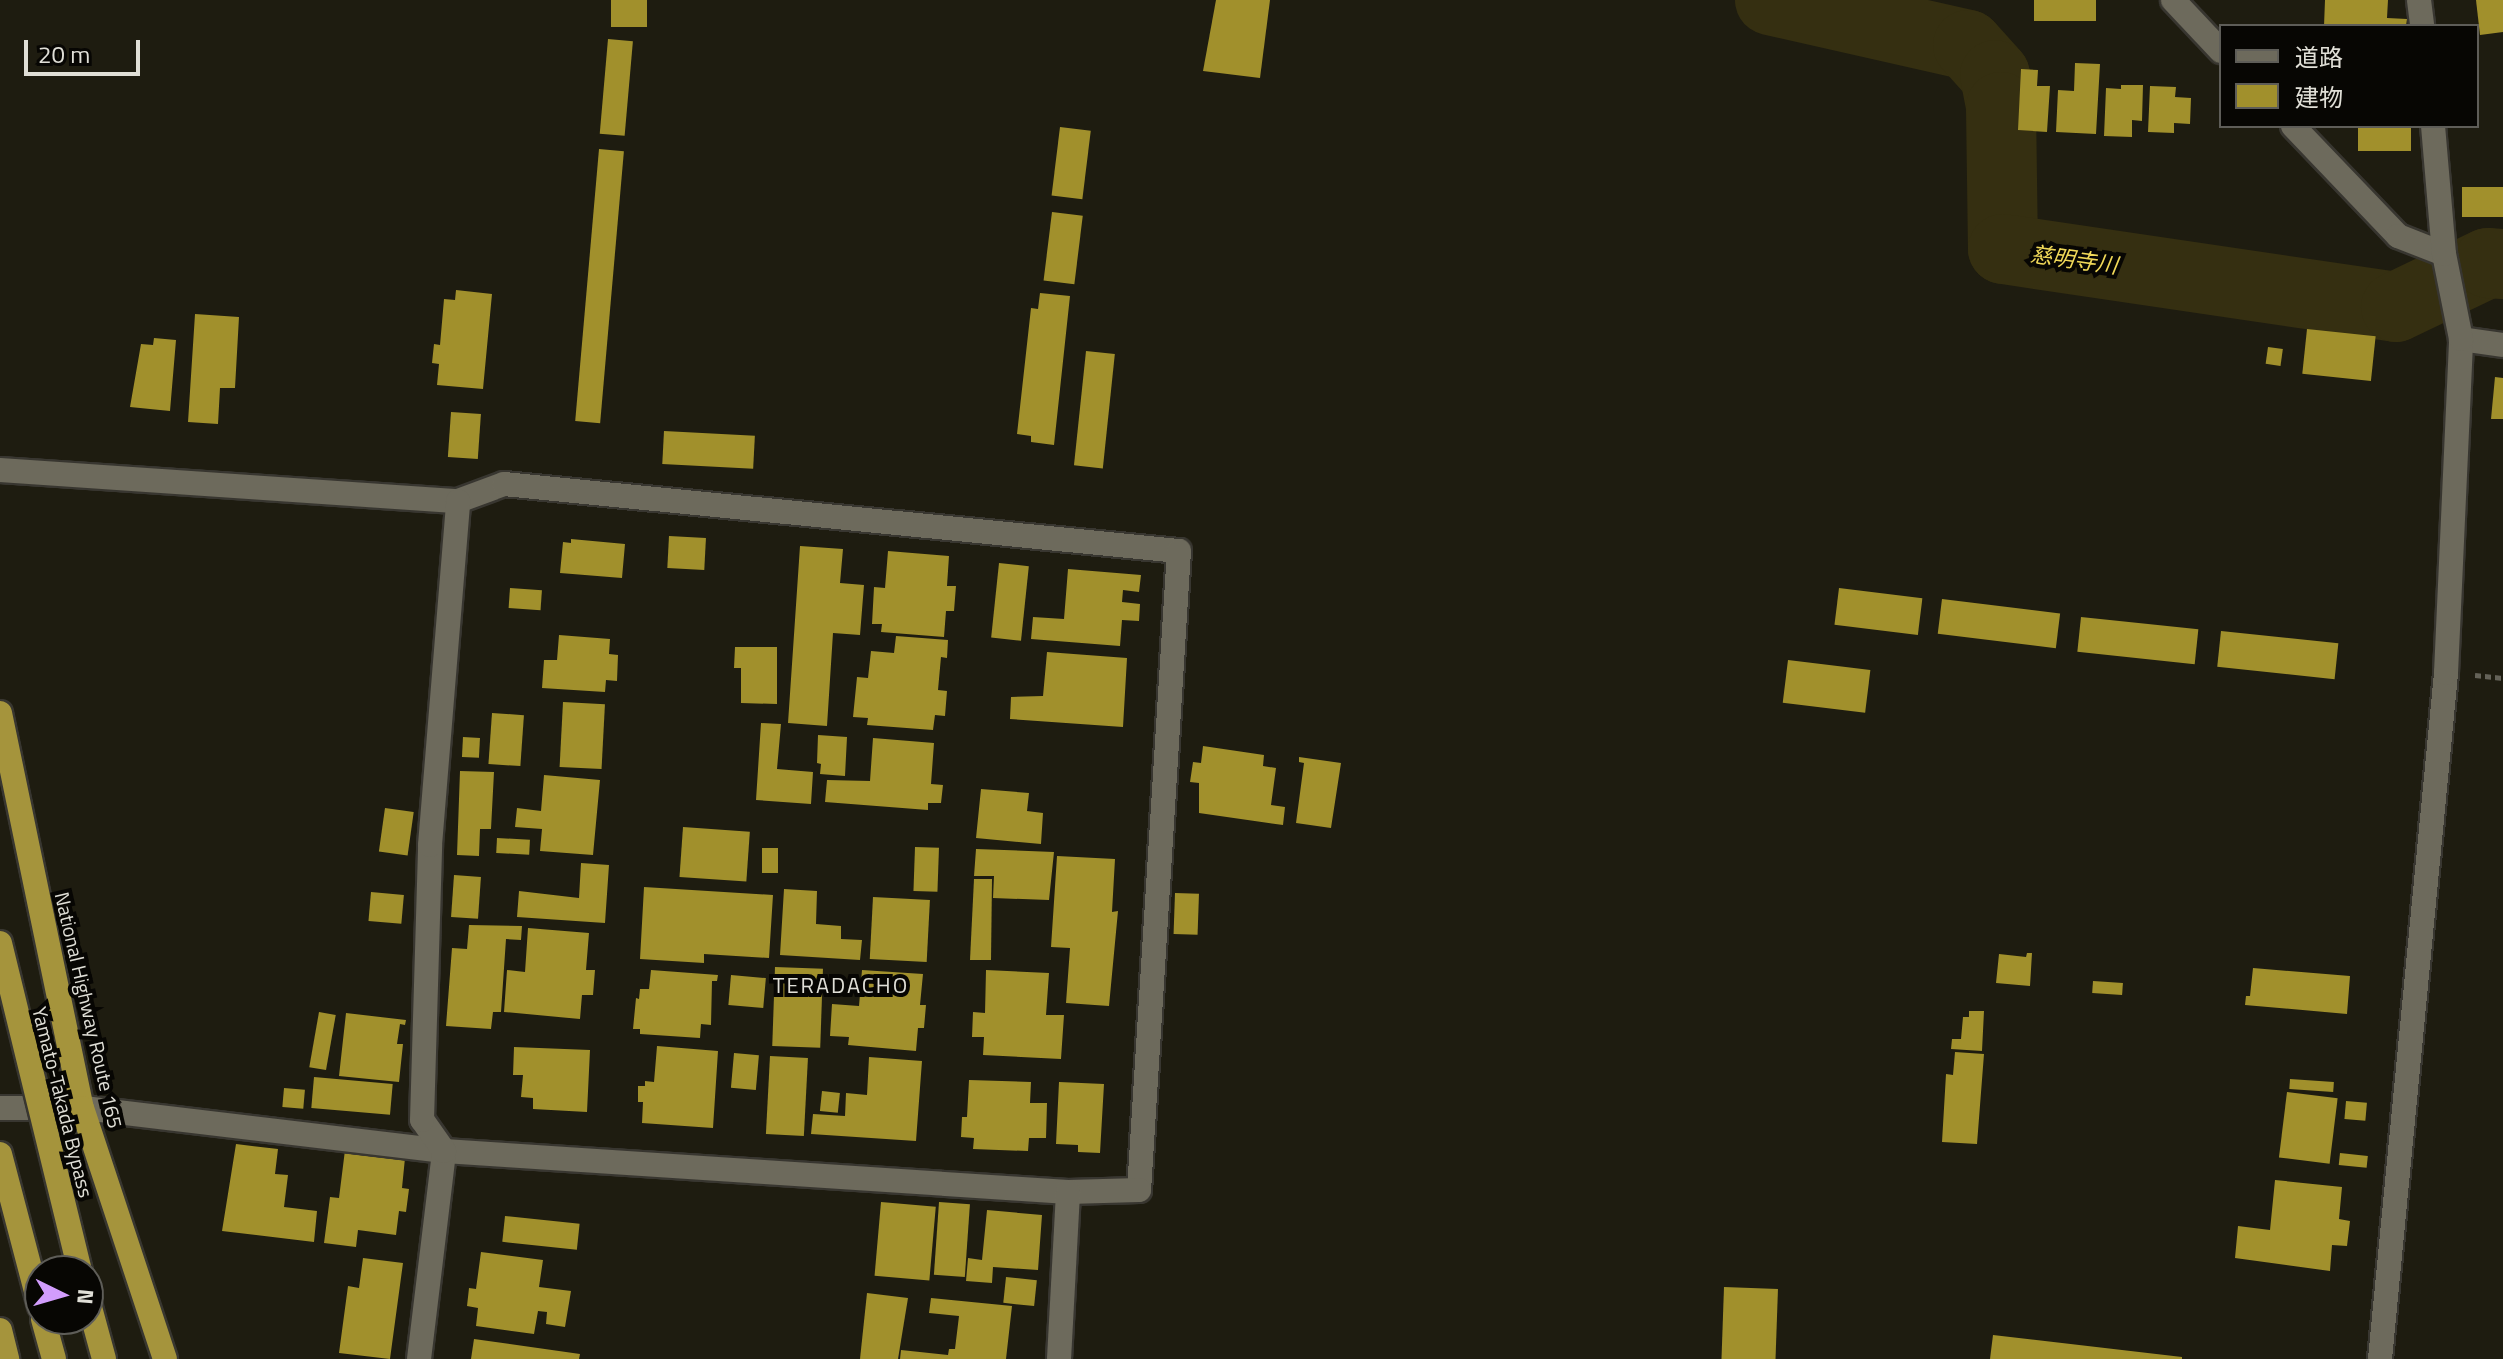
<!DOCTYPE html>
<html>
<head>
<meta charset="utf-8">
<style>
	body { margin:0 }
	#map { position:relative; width:2503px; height:1359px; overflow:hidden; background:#1e1c10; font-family:"Titillium Web","Noto Sans JP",sans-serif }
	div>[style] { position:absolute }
	.river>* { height:70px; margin:-35px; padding:0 35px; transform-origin:35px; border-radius:35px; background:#352f11 }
	.building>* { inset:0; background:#a1902c; transform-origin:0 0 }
	.path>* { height:5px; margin-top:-2.5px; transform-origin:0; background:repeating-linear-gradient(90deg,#646258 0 6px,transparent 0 10px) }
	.roads { filter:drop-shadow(2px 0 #383630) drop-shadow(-2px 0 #383630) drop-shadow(0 2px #383630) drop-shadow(0 -2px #383630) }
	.minor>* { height:24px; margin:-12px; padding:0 12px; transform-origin:12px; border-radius:12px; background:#6d6a5c }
	.highway>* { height:24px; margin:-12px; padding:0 12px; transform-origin:12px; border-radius:12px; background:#a5943c }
	.bridges { filter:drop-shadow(2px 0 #383630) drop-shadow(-2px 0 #383630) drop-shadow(0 2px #383630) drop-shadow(0 -2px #383630) }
	.highway-bridge>* { height:24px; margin:-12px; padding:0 12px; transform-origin:12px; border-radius:12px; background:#a5943c }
	span { translate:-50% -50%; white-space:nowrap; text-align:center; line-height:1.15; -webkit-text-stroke:8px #070603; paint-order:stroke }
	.street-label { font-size:20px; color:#e0dfd7 }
	.water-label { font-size:22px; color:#f1d959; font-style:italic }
	.neighbourhood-label { font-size:22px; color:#e0dfd7; letter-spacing:2px }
	.legend { position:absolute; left:2219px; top:24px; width:260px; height:104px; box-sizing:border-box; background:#070603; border:2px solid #5e5d58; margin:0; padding:10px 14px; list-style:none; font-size:24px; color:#e0dfd7 }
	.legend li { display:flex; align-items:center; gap:16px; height:40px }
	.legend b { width:40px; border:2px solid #5e5d58 }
	.north { position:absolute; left:24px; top:1255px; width:80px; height:80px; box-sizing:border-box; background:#070603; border:2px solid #5e5d58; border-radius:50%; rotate:95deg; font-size:22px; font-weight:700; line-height:32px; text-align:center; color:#e0dfd7 }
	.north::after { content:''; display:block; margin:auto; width:28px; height:36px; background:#d29dfd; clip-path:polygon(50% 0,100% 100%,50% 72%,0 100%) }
	.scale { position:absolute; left:24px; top:40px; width:116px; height:36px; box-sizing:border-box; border:4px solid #e0dfd7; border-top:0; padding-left:10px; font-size:24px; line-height:28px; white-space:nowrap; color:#e0dfd7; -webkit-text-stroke:6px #070603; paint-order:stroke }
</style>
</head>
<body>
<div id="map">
	<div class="river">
		<i style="left:1770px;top:0;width:203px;rotate:12.8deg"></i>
		<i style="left:1968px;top:45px;width:40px;rotate:48deg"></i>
		<i style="left:1995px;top:75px;width:33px;rotate:79deg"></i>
		<i style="left:2001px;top:107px;width:142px;rotate:89.2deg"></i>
		<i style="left:2003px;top:249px;width:397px;rotate:8.4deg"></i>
		<i style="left:2396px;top:307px;width:102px;rotate:-25.6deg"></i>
		<i style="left:2488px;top:263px;width:15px;rotate:4deg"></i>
	</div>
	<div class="building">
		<i style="left:611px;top:0;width:36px;height:27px"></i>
		<i style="clip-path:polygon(1216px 0,1270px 0,1260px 78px,1203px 71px)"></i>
		<i style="left:2034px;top:0;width:62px;height:21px"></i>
		<i style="clip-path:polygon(2325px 0,2388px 0,2387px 18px,2407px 19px,2406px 26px,2324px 26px)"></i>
		<i style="clip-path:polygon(2476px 0,2503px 0,2503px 32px,2480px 35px)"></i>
		<i style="left:608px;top:39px;width:25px;height:95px;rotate:5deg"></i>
		<i style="clip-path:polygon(2075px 63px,2100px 64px,2096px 134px,2056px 132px,2058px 90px,2074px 91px)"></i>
		<i style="clip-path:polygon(2021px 69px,2038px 70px,2037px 86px,2050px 86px,2047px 132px,2018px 130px)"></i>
		<i style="clip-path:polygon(2121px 85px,2143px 85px,2142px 121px,2132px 120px,2132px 137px,2104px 136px,2106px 88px,2121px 89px)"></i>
		<i style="clip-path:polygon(2150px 86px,2176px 87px,2175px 97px,2191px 98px,2190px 124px,2174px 123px,2174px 133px,2148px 132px)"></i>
		<i style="left:2358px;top:126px;width:53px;height:25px"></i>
		<i style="left:1060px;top:127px;width:31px;height:69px;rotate:7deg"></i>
		<i style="left:599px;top:149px;width:25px;height:273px;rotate:5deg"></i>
		<i style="left:2503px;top:187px;width:30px;height:41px;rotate:90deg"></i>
		<i style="left:1052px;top:212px;width:31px;height:69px;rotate:7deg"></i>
		<i style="clip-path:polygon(456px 290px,492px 294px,483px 389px,437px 385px,439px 364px,432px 363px,434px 344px,440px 345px,444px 299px,455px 300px)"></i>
		<i style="clip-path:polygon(1040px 293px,1070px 296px,1054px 445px,1031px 442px,1031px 436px,1017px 434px,1031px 308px,1038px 309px)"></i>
		<i style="clip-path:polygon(195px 314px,239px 317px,235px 388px,220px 388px,218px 424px,188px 422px)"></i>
		<i style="left:2307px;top:329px;width:69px;height:45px;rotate:6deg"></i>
		<i style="clip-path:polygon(154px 338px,176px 340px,170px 411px,130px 407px,141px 344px,153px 345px)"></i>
		<i style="left:2268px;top:347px;width:15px;height:17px;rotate:8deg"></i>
		<i style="left:1086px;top:351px;width:29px;height:115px;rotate:6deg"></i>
		<i style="clip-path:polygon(2495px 377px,2503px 378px,2503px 419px,2491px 419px)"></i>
		<i style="left:451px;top:412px;width:30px;height:45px;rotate:4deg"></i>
		<i style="left:664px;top:431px;width:91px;height:33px;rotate:3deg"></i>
		<i style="left:669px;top:536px;width:37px;height:32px;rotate:3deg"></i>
		<i style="clip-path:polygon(571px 539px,625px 544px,622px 578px,560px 573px,563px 542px,571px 543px)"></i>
		<i style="clip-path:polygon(800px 546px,843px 549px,840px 583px,864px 585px,860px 635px,833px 633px,827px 726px,788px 723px)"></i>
		<i style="clip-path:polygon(888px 551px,949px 556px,947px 586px,956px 586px,954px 611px,946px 611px,944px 637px,881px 632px,882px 624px,872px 624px,874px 587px,885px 588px)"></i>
		<i style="left:999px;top:563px;width:30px;height:75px;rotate:6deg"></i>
		<i style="clip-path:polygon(1068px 569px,1141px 575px,1139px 592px,1123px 590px,1122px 602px,1140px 604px,1139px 621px,1122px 620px,1120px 646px,1031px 639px,1033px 617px,1064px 619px)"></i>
		<i style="left:510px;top:588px;width:32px;height:20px;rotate:4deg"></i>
		<i style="left:1839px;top:588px;width:84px;height:37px;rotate:7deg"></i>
		<i style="left:1942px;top:599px;width:119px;height:35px;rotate:7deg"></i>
		<i style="left:2081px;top:617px;width:118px;height:35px;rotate:6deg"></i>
		<i style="left:2221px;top:631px;width:118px;height:36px;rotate:6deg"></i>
		<i style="clip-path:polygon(559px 635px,610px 639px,609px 654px,618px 655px,617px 681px,606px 680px,605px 692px,542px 688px,544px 660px,557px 660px)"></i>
		<i style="clip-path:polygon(896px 636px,948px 640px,947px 658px,941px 657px,938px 690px,947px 691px,945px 716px,935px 715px,933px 730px,867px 725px,868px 718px,853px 717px,857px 677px,868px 678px,871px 651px,894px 653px)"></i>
		<i style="clip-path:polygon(735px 647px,777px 647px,777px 704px,741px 703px,741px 668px,734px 668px)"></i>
		<i style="clip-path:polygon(1047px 652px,1127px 658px,1123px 727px,1010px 719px,1011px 697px,1043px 696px)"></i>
		<i style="left:1788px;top:660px;width:83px;height:43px;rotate:7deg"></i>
		<i style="left:563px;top:702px;width:42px;height:65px;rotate:3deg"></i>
		<i style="left:492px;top:713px;width:32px;height:51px;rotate:4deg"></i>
		<i style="clip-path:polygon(761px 723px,781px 724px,777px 769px,813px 772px,811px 804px,756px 800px)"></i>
		<i style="clip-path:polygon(818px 735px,847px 737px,845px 776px,820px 774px,821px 764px,817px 763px)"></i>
		<i style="left:463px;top:737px;width:17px;height:20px;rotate:3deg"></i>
		<i style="clip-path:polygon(873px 738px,934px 743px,931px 784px,943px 785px,941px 803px,928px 803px,928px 810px,825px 802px,827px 780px,870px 781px)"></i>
		<i style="clip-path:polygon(1203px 746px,1264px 755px,1263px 766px,1276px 768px,1271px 805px,1285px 807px,1283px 825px,1199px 813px,1199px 783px,1190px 782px,1193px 762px,1201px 763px)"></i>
		<i style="clip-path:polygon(1299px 757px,1341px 763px,1331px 828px,1296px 823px,1304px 763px,1299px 762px)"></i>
		<i style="clip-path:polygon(460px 771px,494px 772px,491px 829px,480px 829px,479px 856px,457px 855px)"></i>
		<i style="clip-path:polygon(544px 775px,600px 780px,593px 855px,540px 851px,542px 829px,515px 827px,517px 808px,541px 811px)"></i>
		<i style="clip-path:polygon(981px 789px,1029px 793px,1027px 811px,1043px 813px,1041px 844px,976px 838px)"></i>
		<i style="left:385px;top:808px;width:29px;height:44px;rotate:8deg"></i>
		<i style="left:683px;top:827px;width:67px;height:50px;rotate:4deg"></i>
		<i style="left:497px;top:838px;width:33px;height:15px;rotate:3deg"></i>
		<i style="left:915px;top:847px;width:24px;height:44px;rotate:2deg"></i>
		<i style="left:762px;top:848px;width:16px;height:25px"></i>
		<i style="clip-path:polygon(976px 849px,1054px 852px,1049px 900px,993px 898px,994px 876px,974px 876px)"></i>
		<i style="clip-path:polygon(1057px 856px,1115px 859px,1112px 912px,1118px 911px,1109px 1006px,1066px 1003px,1070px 948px,1051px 947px)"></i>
		<i style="clip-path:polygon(581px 863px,609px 865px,605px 923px,517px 917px,519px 891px,579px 898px)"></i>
		<i style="left:454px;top:875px;width:27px;height:42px;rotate:4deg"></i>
		<i style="clip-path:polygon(974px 879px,992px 879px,991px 960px,970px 960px)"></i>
		<i style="clip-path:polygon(644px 887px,773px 895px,769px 958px,704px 954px,704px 963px,640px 959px)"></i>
		<i style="clip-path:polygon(784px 889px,817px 891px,816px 924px,841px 926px,841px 939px,862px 940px,860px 960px,780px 955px)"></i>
		<i style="left:371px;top:892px;width:33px;height:29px;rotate:5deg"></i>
		<i style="left:1175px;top:893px;width:24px;height:41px;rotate:2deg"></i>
		<i style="left:873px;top:897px;width:57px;height:62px;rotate:3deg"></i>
		<i style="clip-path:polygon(469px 925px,522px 926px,521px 940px,506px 939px,501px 1012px,493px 1012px,491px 1029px,446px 1026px,452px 948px,467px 949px)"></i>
		<i style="clip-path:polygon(528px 928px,589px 933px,586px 970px,595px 970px,593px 995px,582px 995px,580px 1019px,504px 1012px,507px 970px,525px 972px)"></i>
		<i style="clip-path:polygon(2027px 953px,2032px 953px,2030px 986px,1996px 983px,1999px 954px,2026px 957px)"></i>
		<i style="left:775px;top:967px;width:48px;height:79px;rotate:2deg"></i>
		<i style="clip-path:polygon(2253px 968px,2350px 976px,2347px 1014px,2245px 1005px,2246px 996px,2250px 996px)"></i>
		<i style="clip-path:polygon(651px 970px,718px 975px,717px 981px,712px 981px,711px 1025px,701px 1024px,700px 1038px,640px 1034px,640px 1029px,633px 1029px,636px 998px,639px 999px,640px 989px,649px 989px)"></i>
		<i style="clip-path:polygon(862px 970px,923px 974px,920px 1005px,926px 1005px,924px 1028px,918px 1028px,916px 1051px,848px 1045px,849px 1037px,830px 1036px,832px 1004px,859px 1006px)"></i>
		<i style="clip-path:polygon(986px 970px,1049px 973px,1046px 1015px,1064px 1015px,1061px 1059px,983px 1055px,984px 1037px,972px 1037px,973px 1012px,985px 1013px)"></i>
		<i style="left:731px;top:975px;width:35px;height:30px;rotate:5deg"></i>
		<i style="left:2093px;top:981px;width:30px;height:12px;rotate:4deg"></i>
		<i style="clip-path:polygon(1969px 1011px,1984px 1011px,1982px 1051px,1951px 1049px,1952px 1039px,1961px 1039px,1963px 1017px,1969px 1017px)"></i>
		<i style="left:319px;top:1012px;width:17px;height:56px;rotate:10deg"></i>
		<i style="clip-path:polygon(346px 1013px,406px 1020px,405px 1025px,400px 1024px,397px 1044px,403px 1044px,399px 1082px,339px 1076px)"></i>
		<i style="clip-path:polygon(657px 1046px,718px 1051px,713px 1128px,642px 1123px,643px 1102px,638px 1102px,638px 1086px,645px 1086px,645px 1081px,654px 1082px)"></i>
		<i style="clip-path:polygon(514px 1047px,590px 1050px,587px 1112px,533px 1109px,533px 1098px,521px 1097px,523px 1075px,513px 1075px)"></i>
		<i style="clip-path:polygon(1955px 1052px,1984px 1054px,1977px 1144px,1942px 1142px,1946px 1074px,1953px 1075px)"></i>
		<i style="left:734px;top:1053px;width:25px;height:35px;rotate:5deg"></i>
		<i style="left:770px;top:1056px;width:38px;height:78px;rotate:3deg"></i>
		<i style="clip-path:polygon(869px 1057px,922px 1061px,916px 1141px,811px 1134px,813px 1114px,845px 1116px,846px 1093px,867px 1095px)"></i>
		<i style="left:314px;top:1077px;width:79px;height:31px;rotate:5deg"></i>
		<i style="left:2290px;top:1079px;width:44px;height:10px;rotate:4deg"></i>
		<i style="clip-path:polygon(969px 1080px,1031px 1082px,1030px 1103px,1047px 1103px,1046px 1138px,1029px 1138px,1028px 1151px,973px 1149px,974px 1138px,961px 1137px,962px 1117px,967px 1117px)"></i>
		<i style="clip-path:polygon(1059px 1082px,1104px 1084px,1100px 1153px,1078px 1152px,1078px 1145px,1056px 1144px)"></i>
		<i style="left:284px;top:1088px;width:21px;height:19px;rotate:5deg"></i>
		<i style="left:822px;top:1091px;width:18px;height:20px;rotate:6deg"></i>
		<i style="left:2287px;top:1092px;width:51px;height:66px;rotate:7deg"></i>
		<i style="left:2346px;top:1101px;width:21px;height:18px;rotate:5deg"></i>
		<i style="clip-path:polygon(236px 1144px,278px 1149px,275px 1174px,288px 1175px,284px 1207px,317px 1211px,314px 1242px,222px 1231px)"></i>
		<i style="clip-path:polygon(345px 1150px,405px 1158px,402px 1188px,409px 1189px,406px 1212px,399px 1211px,396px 1235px,358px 1230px,356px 1247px,324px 1243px,330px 1197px,339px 1198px)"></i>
		<i style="left:2340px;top:1153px;width:28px;height:12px;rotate:6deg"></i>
		<i style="clip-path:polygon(2275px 1180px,2342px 1187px,2339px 1219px,2350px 1221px,2347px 1246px,2332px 1245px,2330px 1271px,2235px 1258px,2238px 1226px,2270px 1230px)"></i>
		<i style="left:881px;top:1202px;width:55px;height:74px;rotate:5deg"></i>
		<i style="left:939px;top:1202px;width:31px;height:73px;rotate:4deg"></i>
		<i style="clip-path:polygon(987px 1210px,1042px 1215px,1038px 1270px,993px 1267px,992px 1283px,966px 1281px,968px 1258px,982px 1260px)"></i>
		<i style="left:505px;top:1216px;width:75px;height:26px;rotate:6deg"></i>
		<i style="clip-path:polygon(481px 1252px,543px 1260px,539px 1287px,571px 1291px,565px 1327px,546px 1324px,547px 1312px,538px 1311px,534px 1334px,476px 1326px,478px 1308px,467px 1306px,469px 1288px,476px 1289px)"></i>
		<i style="clip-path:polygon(363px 1258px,403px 1263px,390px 1359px,339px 1353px,348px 1286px,359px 1288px)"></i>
		<i style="left:1006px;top:1277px;width:31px;height:26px;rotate:6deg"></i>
		<i style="left:1724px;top:1287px;width:54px;height:72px;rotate:2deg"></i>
		<i style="clip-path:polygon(867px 1293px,908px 1298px,898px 1359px,860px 1359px)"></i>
		<i style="clip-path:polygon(931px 1298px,1012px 1306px,1006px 1359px,900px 1359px,901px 1350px,948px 1355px,949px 1349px,955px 1349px,959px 1316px,929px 1313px)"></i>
		<i style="clip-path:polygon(1993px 1335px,2182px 1357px,2182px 1359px,1990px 1359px)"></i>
		<i style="clip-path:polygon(474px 1339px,580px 1354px,579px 1359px,471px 1359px)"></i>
	</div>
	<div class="path">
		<i style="left:2475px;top:675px;width:28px;rotate:6deg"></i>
	</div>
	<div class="roads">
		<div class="minor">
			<i style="left:2173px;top:0;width:70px;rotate:46.7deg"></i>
			<i style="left:2419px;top:0;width:26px;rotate:83deg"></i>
			<i style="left:2293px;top:126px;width:152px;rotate:46.3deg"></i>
			<i style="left:2398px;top:236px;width:49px;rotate:21.4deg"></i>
			<i style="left:2461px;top:339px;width:42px;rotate:8.1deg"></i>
			<i style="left:0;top:470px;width:459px;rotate:3.9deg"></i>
			<i style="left:458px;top:501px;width:49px;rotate:-20.3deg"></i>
			<i style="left:504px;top:484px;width:678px;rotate:5.67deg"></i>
			<i style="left:1179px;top:551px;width:640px;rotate:93.58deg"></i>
			<i style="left:1139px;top:1190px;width:71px;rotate:178.4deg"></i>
			<i style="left:1068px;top:1192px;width:625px;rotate:-176.24deg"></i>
			<i style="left:444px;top:1151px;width:365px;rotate:-173.2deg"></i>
			<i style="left:82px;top:1108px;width:82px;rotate:180deg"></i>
			<i style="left:419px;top:1359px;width:209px;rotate:-83.1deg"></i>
			<i style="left:444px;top:1151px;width:38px;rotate:-125deg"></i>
			<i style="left:422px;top:1120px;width:275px;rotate:-88.3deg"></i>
			<i style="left:430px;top:845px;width:345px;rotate:-85.3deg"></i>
			<i style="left:1059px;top:1359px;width:167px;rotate:-86.9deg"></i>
			<i style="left:2380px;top:1359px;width:689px;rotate:-84.5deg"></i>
			<i style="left:2446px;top:673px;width:334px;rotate:-87.4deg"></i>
			<i style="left:2461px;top:339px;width:87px;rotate:-101.3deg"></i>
			<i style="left:2444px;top:254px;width:128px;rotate:-94.9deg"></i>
		</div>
		<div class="highway">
			<i style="left:0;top:713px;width:403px;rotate:78.3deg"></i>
			<i style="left:82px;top:1108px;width:264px;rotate:71.7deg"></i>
			<i style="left:0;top:1154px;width:157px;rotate:75.3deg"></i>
			<i style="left:88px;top:1300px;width:61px;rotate:74.8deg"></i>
			<i style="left:43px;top:1319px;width:41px;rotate:74.6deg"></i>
			<i style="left:0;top:1330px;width:30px;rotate:76deg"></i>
		</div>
	</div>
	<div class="bridges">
		<div class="highway-bridge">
			<i style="left:0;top:943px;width:338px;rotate:76.3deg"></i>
		</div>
	</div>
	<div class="street-label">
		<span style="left:89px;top:1010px;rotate:77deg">National Highway Route 165</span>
		<span style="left:63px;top:1102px;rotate:76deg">Yamato-Takada Bypass</span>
	</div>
	<div class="water-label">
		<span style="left:2074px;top:260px;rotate:8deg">慈明寺川</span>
	</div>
	<div class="neighbourhood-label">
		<span style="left:841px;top:986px">TERADACHO</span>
	</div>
	<ul class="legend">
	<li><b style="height:10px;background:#6d6a5c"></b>道路</li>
	<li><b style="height:22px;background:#a1902c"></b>建物</li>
	</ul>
	<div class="north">N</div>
	<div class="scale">20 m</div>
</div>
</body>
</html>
